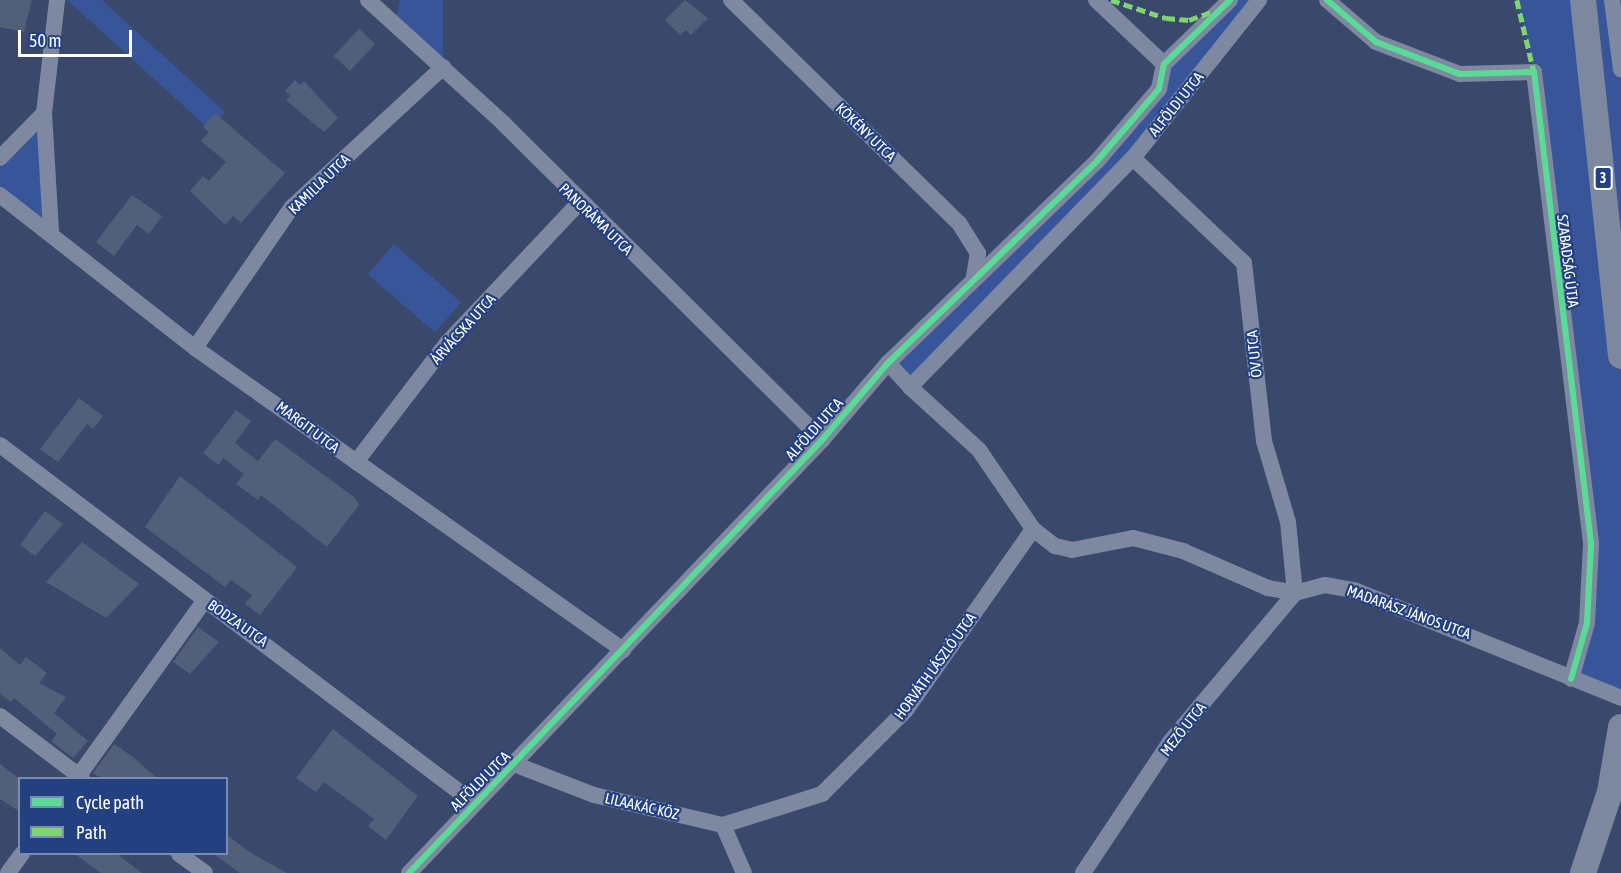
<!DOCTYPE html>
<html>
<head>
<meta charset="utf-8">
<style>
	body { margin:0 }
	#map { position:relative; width:1621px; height:873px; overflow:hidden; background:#39486b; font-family:"Asap Condensed",sans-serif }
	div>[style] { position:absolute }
	.green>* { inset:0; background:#375598; transform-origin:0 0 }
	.building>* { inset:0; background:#525f7b; transform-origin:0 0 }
	.minor>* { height:16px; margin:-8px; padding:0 8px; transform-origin:8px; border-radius:8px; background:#7e89a1 }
	.primary>* { height:26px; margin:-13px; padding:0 13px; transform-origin:13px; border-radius:13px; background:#7d889f }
	.quiet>* { height:4.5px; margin-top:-2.25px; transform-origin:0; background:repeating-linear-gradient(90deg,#7fd670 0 9px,transparent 0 13.5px) }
	.cycleway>* { height:6px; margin:-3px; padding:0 3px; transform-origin:3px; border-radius:3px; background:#5adb95 }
	span { translate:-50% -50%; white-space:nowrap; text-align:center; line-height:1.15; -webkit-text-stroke:4.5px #234081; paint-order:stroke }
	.shield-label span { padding:2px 4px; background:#234081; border:2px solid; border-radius:4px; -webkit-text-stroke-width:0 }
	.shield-label { font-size:14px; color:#fff; font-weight:700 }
	.street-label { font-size:15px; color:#fff }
	.legend { position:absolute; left:18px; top:777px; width:210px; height:78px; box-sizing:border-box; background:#234081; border:2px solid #7b8cb3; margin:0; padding:8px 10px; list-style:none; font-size:18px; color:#fff }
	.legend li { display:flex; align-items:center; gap:12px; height:30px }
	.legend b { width:30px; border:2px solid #7b8cb3 }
	.scale { position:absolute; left:18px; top:30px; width:114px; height:27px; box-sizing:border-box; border:3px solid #fff; border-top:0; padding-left:8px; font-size:18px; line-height:21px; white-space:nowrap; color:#fff; -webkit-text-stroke:4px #234081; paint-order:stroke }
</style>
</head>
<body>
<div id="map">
	<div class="green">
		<i style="clip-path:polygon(67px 0,102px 0,225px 112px,209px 129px)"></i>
		<i style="clip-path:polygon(400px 0,443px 0,443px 67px,395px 24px)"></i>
		<i style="clip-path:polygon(1229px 0,1259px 0,1133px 158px,910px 387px,888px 363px,1128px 128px,1164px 64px)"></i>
		<i style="clip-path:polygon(1516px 0,1621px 0,1621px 698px,1571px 679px,1591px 544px,1534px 72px)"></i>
		<i style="clip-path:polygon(44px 113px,51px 232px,0 195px,0 158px)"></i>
		<i style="left:394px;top:244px;width:89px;height:40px;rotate:41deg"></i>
	</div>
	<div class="building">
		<i style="clip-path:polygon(0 0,32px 0,24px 32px,0 27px)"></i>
		<i style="clip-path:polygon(685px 0,708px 18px,691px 35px,686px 30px,680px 35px,665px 20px)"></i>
		<i style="left:359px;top:29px;width:22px;height:37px;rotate:43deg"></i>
		<i style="clip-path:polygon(295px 80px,300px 85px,304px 81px,338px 118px,324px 132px,286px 100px,290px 96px,285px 91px)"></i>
		<i style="clip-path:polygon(215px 113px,285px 173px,241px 223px,233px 216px,225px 225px,190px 191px,203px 176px,209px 181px,226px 162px,201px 141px,209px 132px,203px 127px)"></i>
		<i style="clip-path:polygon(132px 195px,162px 216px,149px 234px,137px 225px,114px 256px,96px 242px)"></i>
		<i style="clip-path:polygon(79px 398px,103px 416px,93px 429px,87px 424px,58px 462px,40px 449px)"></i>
		<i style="clip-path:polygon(236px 410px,251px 421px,235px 443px,258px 461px,275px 439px,354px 497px,359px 505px,327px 547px,261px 495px,258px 500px,236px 484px,244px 474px,223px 458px,219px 465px,203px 453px)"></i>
		<i style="clip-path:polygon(180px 476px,297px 567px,260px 615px,245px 604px,252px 595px,231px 580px,225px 587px,145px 527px)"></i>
		<i style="clip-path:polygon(45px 511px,63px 524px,35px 556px,20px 545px)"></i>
		<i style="clip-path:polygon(82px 542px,139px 584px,106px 618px,46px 582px)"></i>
		<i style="clip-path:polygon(198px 627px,219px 642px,190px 674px,173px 662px)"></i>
		<i style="clip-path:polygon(0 648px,20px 665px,26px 657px,47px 673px,39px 683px,66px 697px,54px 713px,88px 741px,73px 758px,51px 741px,57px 734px,14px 698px,11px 702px,0 694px)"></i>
		<i style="clip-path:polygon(333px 729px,418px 796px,386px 840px,368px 826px,374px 819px,324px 782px,316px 792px,296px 778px)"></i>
		<i style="clip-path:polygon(114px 744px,133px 757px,157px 778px,101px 778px,93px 773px)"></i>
		<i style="clip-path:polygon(0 764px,20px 779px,20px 812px,0 799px)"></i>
		<i style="clip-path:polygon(226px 834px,248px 851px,287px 873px,240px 873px,214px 854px,226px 854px)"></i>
		<i style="clip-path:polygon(75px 854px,117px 854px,142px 873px,101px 873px)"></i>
	</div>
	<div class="minor">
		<i style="left:368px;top:0;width:183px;rotate:42.3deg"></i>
		<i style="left:503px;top:123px;width:450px;rotate:44.8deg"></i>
		<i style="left:731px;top:0;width:319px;rotate:44.4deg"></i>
		<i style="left:959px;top:223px;width:36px;rotate:58deg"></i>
		<i style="left:978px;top:253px;width:23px;rotate:100deg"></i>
		<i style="left:1096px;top:0;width:93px;rotate:43.3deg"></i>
		<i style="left:1327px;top:0;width:65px;rotate:40.6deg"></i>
		<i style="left:1376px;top:42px;width:90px;rotate:20.9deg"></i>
		<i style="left:1460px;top:74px;width:74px;rotate:-1.5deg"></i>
		<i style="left:1534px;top:72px;width:475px;rotate:83.1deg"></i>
		<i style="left:1591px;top:544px;width:79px;rotate:92.9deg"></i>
		<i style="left:1587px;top:623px;width:58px;rotate:105.9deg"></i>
		<i style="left:1612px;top:0;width:70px;rotate:82.6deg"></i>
		<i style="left:44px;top:113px;width:119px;rotate:86.6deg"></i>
		<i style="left:0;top:158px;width:63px;rotate:-45.6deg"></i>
		<i style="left:44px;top:113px;width:114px;rotate:-83.4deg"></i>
		<i style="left:0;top:195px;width:248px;rotate:38.1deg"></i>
		<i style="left:195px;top:348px;width:524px;rotate:35.21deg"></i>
		<i style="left:195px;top:348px;width:171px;rotate:-55.5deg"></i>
		<i style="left:292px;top:207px;width:206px;rotate:-42.8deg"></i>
		<i style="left:888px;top:363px;width:33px;rotate:47deg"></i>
		<i style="left:910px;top:387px;width:320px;rotate:-45.8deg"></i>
		<i style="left:1133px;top:158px;width:202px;rotate:-51.4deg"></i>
		<i style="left:910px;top:387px;width:93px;rotate:42.4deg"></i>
		<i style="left:979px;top:450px;width:96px;rotate:55.6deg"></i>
		<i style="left:1033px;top:529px;width:28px;rotate:38deg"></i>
		<i style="left:1055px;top:546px;width:17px;rotate:13deg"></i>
		<i style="left:1072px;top:550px;width:62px;rotate:-11.1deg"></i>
		<i style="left:1133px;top:538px;width:52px;rotate:14.6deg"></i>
		<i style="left:1183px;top:551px;width:93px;rotate:23.5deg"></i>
		<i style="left:1268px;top:588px;width:27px;rotate:10deg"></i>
		<i style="left:1295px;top:593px;width:31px;rotate:-15deg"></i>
		<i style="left:1325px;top:585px;width:29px;rotate:10deg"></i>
		<i style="left:1354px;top:590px;width:288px;rotate:22deg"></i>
		<i style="left:0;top:445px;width:594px;rotate:37.06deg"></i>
		<i style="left:356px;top:462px;width:150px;rotate:-52.6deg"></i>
		<i style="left:447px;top:343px;width:192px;rotate:-46.7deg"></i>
		<i style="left:0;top:716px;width:103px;rotate:37.1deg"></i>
		<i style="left:514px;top:764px;width:86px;rotate:21.2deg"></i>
		<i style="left:594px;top:795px;width:132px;rotate:13.1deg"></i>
		<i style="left:723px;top:825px;width:52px;rotate:66.4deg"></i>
		<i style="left:77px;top:778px;width:219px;rotate:-54.3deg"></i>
		<i style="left:723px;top:825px;width:104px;rotate:-17.4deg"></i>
		<i style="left:822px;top:794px;width:119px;rotate:-45deg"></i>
		<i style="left:906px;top:710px;width:221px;rotate:-54.9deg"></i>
		<i style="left:179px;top:854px;width:32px;rotate:36deg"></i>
		<i style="left:8px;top:873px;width:24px;rotate:-54deg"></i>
		<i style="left:409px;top:873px;width:598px;rotate:-46.35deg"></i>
		<i style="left:822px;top:440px;width:101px;rotate:-49.4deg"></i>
		<i style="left:888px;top:363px;width:291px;rotate:-44deg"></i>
		<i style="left:1097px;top:161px;width:95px;rotate:-49.3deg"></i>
		<i style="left:1159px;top:89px;width:25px;rotate:-79deg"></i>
		<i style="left:1164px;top:64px;width:92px;rotate:-44.1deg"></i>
		<i style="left:1083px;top:873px;width:157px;rotate:-56.4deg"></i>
		<i style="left:1170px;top:742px;width:194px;rotate:-50deg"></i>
		<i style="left:1295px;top:593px;width:71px;rotate:-95.6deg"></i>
		<i style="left:1288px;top:522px;width:84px;rotate:-106.5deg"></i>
		<i style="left:1264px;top:441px;width:179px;rotate:-96.4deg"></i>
		<i style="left:1244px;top:263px;width:153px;rotate:-136.6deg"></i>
	</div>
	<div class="primary">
		<i style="left:1583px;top:0;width:358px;rotate:83.9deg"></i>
		<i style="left:1583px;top:873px;width:85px;rotate:-71.6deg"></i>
		<i style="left:1610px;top:792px;width:66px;rotate:-80.4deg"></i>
	</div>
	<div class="quiet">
		<i style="left:1111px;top:0;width:58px;rotate:18.1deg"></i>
		<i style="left:1166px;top:18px;width:23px;rotate:5deg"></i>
		<i style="left:1189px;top:20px;width:27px;rotate:-20deg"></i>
		<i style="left:1517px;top:0;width:74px;rotate:76.7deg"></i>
	</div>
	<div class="cycleway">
		<i style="left:1327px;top:0;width:65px;rotate:40.6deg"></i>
		<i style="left:1376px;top:42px;width:90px;rotate:20.9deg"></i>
		<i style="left:1460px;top:74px;width:74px;rotate:-1.5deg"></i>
		<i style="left:1534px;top:72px;width:475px;rotate:83.1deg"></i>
		<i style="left:1591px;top:544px;width:79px;rotate:92.9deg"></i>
		<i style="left:1587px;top:623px;width:58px;rotate:105.9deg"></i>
		<i style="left:409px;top:873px;width:598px;rotate:-46.35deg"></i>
		<i style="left:822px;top:440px;width:101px;rotate:-49.4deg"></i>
		<i style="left:888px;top:363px;width:291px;rotate:-44deg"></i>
		<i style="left:1097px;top:161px;width:95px;rotate:-49.3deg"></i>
		<i style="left:1159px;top:89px;width:25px;rotate:-79deg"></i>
		<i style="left:1164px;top:64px;width:92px;rotate:-44.1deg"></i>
	</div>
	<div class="shield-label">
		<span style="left:1603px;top:178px">3</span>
	</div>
	<div class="street-label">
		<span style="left:1176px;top:104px;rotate:-51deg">ALFÖLDI UTCA</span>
		<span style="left:866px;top:132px;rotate:44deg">KÖKÉNY UTCA</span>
		<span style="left:319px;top:184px;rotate:-44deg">KAMILLA UTCA</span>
		<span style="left:596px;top:219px;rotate:44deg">PANORÁMA UTCA</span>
		<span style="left:1568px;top:261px;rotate:83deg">SZABADSÁG ÚTJA</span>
		<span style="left:463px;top:329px;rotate:-48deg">ÁRVÁCSKA UTCA</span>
		<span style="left:1254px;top:354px;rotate:-96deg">ÖV UTCA</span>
		<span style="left:308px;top:427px;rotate:37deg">MARGIT UTCA</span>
		<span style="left:814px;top:429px;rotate:-48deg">ALFÖLDI UTCA</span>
		<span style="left:1409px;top:612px;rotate:20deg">MADARÁSZ JÁNOS UTCA</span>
		<span style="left:238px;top:623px;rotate:35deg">BODZA UTCA</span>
		<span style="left:935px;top:666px;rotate:-54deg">HORVÁTH LÁSZLÓ UTCA</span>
		<span style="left:1183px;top:729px;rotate:-52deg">MEZŐ UTCA</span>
		<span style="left:480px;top:781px;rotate:-45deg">ALFÖLDI UTCA</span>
		<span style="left:642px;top:806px;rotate:13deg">LILAAKÁC KÖZ</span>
	</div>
	<ul class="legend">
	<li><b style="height:8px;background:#5adb95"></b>Cycle path</li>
	<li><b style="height:8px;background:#7fd670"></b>Path</li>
	</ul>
	<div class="scale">50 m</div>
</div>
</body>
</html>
